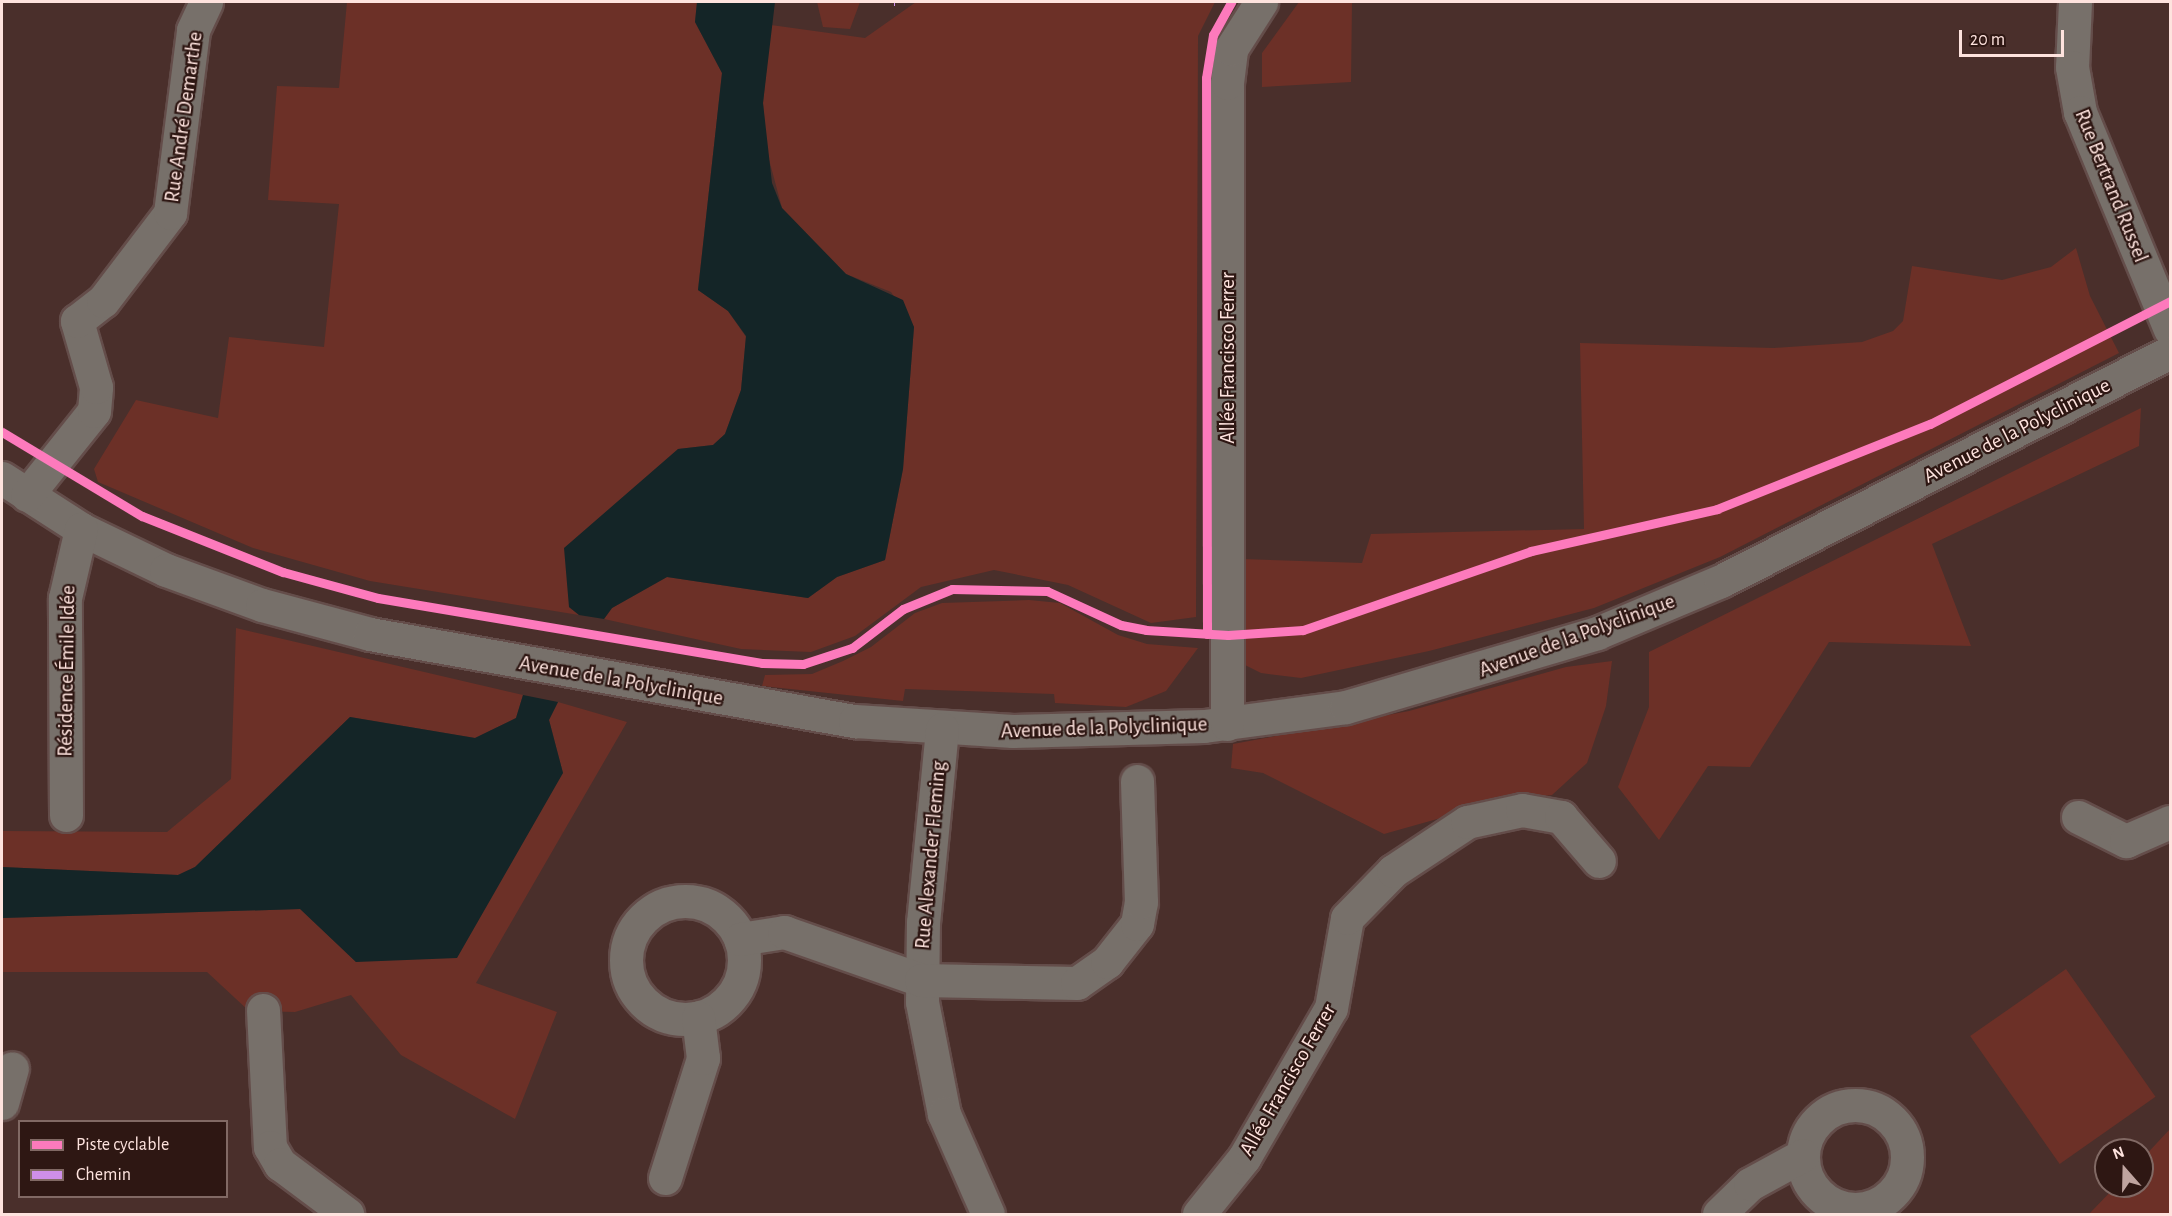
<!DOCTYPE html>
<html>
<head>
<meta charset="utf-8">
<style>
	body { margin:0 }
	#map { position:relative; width:2172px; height:1216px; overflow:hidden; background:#4a2f2b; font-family:"Alegreya Sans",sans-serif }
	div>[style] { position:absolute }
	.green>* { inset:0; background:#6c3027; transform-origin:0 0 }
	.water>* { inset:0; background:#142527 }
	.roads { filter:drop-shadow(2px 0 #644d4a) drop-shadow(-2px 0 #644d4a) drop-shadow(0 2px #644d4a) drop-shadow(0 -2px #644d4a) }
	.minor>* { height:33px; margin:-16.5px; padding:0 16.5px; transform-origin:16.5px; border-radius:16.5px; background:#77706a }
	.minor>.ring { margin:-16.5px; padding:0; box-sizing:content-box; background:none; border:33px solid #77706a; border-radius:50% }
	.quiet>* { height:8px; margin-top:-4px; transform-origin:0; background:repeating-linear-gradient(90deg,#ce8fe9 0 15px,transparent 0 23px) }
	.cycleway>* { height:9px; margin:-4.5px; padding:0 4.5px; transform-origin:4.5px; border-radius:4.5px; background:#fd7abc }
	span { translate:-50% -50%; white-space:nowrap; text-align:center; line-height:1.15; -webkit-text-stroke:4.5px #2e1713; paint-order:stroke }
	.street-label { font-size:21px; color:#fee3de }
	.frame { position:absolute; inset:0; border:3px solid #fee3de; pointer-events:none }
	.legend { position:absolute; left:18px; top:1120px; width:210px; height:78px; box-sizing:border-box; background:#2e1713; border:2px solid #816964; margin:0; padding:8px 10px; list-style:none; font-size:18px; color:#fee3de }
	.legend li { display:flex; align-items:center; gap:12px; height:30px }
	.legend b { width:30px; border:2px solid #816964 }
	.north { position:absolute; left:2094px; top:1138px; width:60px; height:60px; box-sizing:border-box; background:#2e1713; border:2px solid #816964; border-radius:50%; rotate:340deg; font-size:16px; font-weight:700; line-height:24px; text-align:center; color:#fee3de }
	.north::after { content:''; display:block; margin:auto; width:21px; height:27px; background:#bfa49f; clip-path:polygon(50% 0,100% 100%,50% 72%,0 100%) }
	.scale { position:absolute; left:1959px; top:30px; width:105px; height:27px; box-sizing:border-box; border:3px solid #fee3de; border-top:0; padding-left:8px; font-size:18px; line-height:21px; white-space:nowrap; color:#fee3de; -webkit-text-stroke:4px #2e1713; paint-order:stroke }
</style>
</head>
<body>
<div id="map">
	<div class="green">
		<i style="clip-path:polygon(347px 2px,697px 2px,695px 22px,722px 73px,698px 290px,728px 311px,746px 337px,741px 390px,725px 434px,713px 445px,678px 449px,569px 607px,579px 615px,370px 581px,253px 548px,98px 482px,94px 469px,136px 400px,218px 418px,229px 337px,324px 347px,339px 204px,268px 200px,277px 86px,339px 88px)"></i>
		<i style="clip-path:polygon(817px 2px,860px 2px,850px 29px,823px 27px)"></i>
		<i style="clip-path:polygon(916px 2px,1215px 2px,1198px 36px,1196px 617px,1151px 623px,1068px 585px,994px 570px,921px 587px,855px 636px,811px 652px,741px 649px,604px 619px,612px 608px,667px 577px,808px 598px,837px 577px,885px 560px,903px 469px,914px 327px,891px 292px,846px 274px,782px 208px,767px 152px,763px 103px,771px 25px,865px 38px)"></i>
		<i style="clip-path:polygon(1299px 2px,1352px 2px,1351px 82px,1262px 87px,1262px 53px)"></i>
		<i style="clip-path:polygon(2076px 248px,2090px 296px,2119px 353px,1720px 557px,1594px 608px,1429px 651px,1301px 678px,1261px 673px,1241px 663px,1242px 559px,1362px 563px,1371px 534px,1584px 529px,1580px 343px,1774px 348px,1862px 342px,1893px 331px,1903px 321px,1912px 266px,2002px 280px,2051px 267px)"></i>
		<i style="clip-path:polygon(2141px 408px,2139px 446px,1932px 544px,1971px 646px,1829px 642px,1750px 767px,1708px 766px,1659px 840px,1618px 787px,1649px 707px,1649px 652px)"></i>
		<i style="clip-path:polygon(1029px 600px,1060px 603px,1118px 635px,1147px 644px,1198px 648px,1166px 691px,1126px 707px,1055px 703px,1054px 694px,905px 689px,903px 701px,762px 686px,765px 675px,812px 674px,843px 661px,871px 647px,915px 613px,942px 603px)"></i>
		<i style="clip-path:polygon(236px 628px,523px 695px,516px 718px,475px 738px,350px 717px,195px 867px,178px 875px,2px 867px,2px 831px,167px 832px,231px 779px)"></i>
		<i style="clip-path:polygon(1612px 661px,1606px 706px,1587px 763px,1552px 795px,1494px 803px,1384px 834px,1263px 773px,1231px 768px,1233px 744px,1409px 711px,1566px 667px)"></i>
		<i style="clip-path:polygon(558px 702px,627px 722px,476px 983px,557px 1012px,515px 1119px,401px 1055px,351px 995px,295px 1012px,249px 1011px,207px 972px,2px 972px,2px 918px,301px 909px,356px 962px,563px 773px,549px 720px)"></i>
		<i style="left:2066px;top:969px;width:156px;height:117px;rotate:55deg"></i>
		<i style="clip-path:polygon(2170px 1129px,2170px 1214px,2089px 1214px,2116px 1186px,2142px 1186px,2142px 1159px)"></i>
	</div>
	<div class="water">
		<i style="clip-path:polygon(697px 2px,775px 2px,763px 103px,772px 183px,782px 208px,846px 274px,903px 300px,914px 327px,903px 469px,885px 560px,837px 577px,808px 598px,667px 577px,612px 608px,604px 619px,579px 615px,569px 607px,564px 548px,678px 449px,713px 445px,725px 434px,741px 390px,746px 336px,728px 311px,698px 290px,722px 73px,695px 22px)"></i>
		<i style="clip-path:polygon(523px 695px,558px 702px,549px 720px,563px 773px,457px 958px,356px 962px,300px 909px,2px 918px,2px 867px,178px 875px,195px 867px,350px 717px,475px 738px,516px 718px)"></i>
	</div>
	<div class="roads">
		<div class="minor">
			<i style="left:2075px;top:2px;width:65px;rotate:92.6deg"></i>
			<i style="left:2072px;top:67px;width:46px;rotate:79.9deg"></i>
			<i style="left:2080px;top:112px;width:235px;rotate:67.5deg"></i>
			<i style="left:2px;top:478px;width:94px;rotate:32.8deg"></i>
			<i style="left:81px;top:529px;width:94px;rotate:25.8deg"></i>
			<i style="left:166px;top:570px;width:102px;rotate:20deg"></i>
			<i style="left:262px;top:605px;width:112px;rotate:15deg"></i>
			<i style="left:370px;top:634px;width:493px;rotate:10.2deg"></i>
			<i style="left:855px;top:721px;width:158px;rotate:3.6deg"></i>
			<i style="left:1013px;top:731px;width:191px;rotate:-1.5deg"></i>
			<i style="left:1204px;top:726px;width:143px;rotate:-7.6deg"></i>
			<i style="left:1346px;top:707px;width:262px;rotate:-16.4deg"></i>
			<i style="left:1597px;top:633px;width:134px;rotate:-22.8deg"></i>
			<i style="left:1721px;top:581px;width:504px;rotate:-27.02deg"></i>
			<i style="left:27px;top:495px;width:107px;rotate:-51.4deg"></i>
			<i style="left:94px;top:411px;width:24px;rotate:-85deg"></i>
			<i style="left:96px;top:387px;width:69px;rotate:-106.1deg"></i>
			<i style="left:77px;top:321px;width:33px;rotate:-38deg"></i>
			<i style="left:103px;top:301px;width:111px;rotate:-52.7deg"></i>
			<i style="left:170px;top:213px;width:184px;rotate:-82.8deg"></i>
			<i style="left:193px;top:30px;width:31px;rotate:-65deg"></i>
			<i style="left:1227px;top:724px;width:641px;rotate:-90deg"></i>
			<i style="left:1227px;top:83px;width:34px;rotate:-83deg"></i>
			<i style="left:1231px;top:49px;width:56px;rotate:-57.4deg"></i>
			<i style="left:942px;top:729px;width:194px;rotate:95.6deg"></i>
			<i style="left:923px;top:922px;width:80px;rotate:90.7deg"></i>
			<i style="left:922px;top:1002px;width:114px;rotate:78.9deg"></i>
			<i style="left:944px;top:1114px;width:109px;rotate:66.3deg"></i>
			<i style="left:66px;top:815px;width:217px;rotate:-90.3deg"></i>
			<i style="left:65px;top:598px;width:71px;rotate:-76.9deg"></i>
			<i style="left:2078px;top:817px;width:54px;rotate:26.6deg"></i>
			<i style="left:2126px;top:841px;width:48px;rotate:-23.4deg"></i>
			<i class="ring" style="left:626px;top:901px;width:85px;height:85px"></i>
			<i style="left:740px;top:939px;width:45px;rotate:-9deg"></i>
			<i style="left:784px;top:932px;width:145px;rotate:19.3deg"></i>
			<i style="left:921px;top:980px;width:156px;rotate:1.1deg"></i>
			<i style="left:1077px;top:983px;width:37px;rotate:-35deg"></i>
			<i style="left:1107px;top:962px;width:48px;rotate:-51.7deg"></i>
			<i style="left:1137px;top:924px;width:22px;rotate:-80deg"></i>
			<i style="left:1141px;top:902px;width:121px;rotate:-91.9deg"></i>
			<i style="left:263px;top:1010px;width:137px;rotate:87.1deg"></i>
			<i style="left:270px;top:1147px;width:20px;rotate:60deg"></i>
			<i style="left:280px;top:1164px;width:84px;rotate:36.7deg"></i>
			<i style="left:2px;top:1103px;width:36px;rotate:-74deg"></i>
			<i class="ring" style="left:1803px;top:1105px;width:71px;height:71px"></i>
			<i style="left:665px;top:1178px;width:126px;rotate:-72.4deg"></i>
			<i style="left:703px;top:1058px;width:41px;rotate:-97deg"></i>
			<i style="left:1199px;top:1214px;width:72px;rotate:-51.2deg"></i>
			<i style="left:1244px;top:1158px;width:173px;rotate:-59.9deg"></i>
			<i style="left:1331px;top:1008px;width:91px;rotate:-79.9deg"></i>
			<i style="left:1347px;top:918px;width:66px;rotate:-45.6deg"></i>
			<i style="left:1393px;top:871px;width:89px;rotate:-33.5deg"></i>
			<i style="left:1467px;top:822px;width:56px;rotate:-12.3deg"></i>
			<i style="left:1522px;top:810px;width:40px;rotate:10deg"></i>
			<i style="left:1561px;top:817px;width:58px;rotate:49.2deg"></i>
			<i style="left:1719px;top:1214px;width:43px;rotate:-44.1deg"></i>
			<i style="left:1750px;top:1184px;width:60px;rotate:-28.7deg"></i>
		</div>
	</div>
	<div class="quiet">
		<i style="left:894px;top:2px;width:1px"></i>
	</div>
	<div class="cycleway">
		<i style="left:2px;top:432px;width:163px;rotate:31deg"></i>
		<i style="left:142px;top:516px;width:152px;rotate:21.7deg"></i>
		<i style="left:283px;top:572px;width:98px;rotate:15.3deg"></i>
		<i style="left:378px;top:598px;width:389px;rotate:9.6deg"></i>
		<i style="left:762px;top:663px;width:41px;rotate:1.4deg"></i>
		<i style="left:803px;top:664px;width:52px;rotate:-18.1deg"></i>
		<i style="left:852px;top:648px;width:64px;rotate:-37.4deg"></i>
		<i style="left:903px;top:609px;width:53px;rotate:-22.2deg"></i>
		<i style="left:952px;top:589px;width:95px;rotate:1.2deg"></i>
		<i style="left:1047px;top:591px;width:81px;rotate:24.7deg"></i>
		<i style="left:1121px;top:625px;width:25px;rotate:11deg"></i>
		<i style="left:1146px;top:630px;width:82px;rotate:3.5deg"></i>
		<i style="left:1228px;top:635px;width:75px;rotate:-3.8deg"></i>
		<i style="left:1303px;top:630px;width:241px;rotate:-19.1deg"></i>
		<i style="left:1531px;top:551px;width:191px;rotate:-12.7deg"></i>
		<i style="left:1717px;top:509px;width:229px;rotate:-21.8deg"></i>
		<i style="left:1930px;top:424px;width:270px;rotate:-27.1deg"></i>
		<i style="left:1207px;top:634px;width:556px;rotate:-90.1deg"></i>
		<i style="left:1206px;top:78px;width:44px;rotate:-80.8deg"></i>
		<i style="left:1213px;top:35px;width:38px;rotate:-61deg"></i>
	</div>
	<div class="street-label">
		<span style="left:184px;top:117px;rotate:-82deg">Rue André Demarthe</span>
		<span style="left:2111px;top:186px;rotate:68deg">Rue Bertrand Russel</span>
		<span style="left:1228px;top:358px;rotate:-90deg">Allée Francisco Ferrer</span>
		<span style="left:2017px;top:431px;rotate:-27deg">Avenue de la Polyclinique</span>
		<span style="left:1577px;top:636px;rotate:-20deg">Avenue de la Polyclinique</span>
		<span style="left:67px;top:671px;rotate:-89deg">Résidence Émile Idée</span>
		<span style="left:621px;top:681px;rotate:10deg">Avenue de la Polyclinique</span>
		<span style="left:1104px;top:728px;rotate:-2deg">Avenue de la Polyclinique</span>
		<span style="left:931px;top:855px;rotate:-85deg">Rue Alexander Fleming</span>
		<span style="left:1288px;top:1080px;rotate:-60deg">Allée Francisco Ferrer</span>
	</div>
	<div class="frame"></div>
	<ul class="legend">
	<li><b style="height:8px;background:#fd7abc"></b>Piste cyclable</li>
	<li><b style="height:8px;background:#ce8fe9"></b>Chemin</li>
	</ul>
	<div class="north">N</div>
	<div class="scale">20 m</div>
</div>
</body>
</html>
